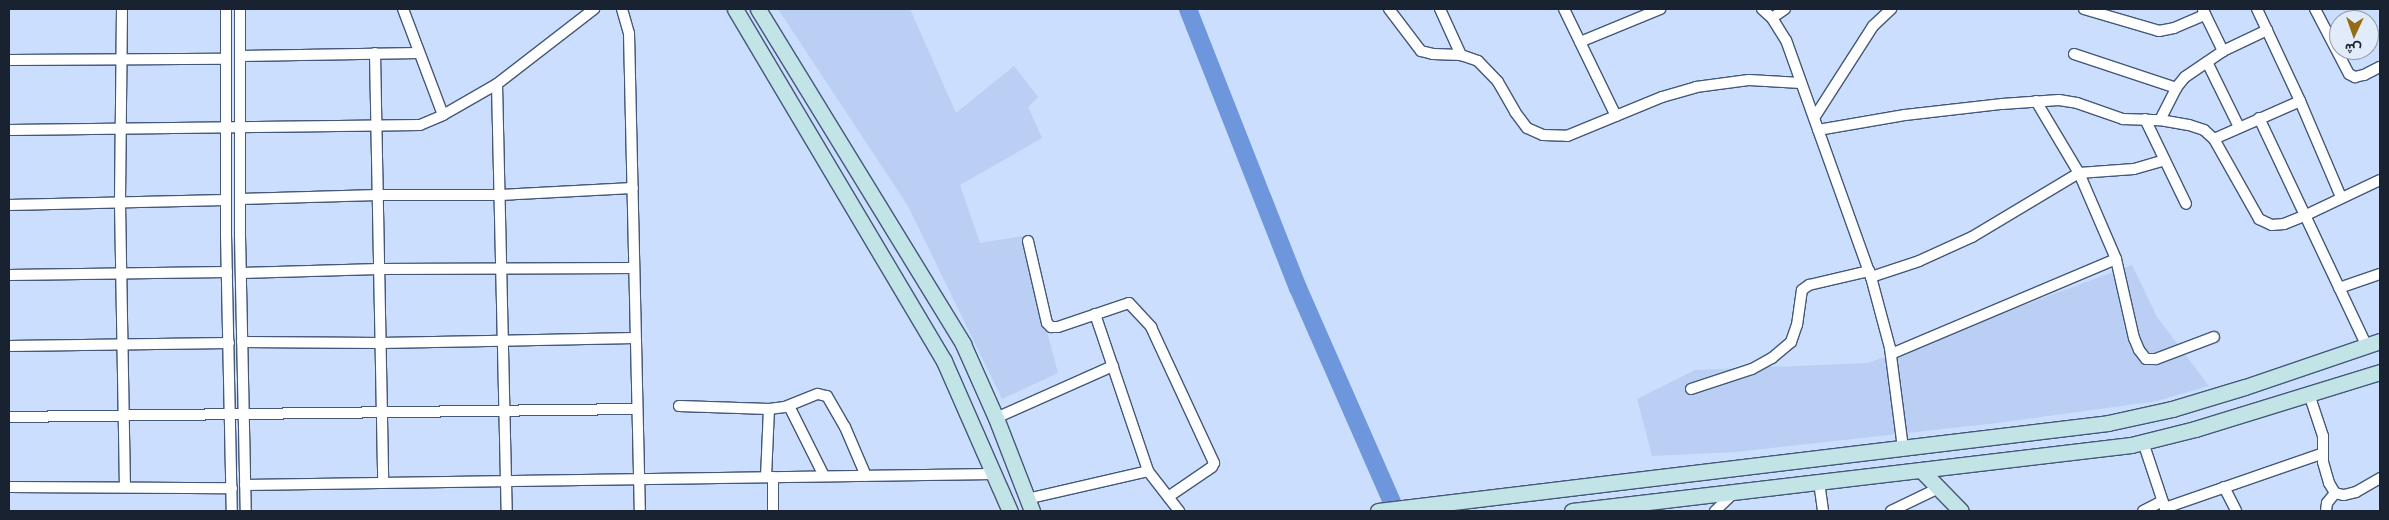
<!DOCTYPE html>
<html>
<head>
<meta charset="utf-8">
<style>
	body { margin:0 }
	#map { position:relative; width:2389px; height:520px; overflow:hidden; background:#cbdefd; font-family:Commissioner,Vazirmatn,sans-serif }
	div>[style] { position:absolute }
	.built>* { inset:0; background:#bacff3 }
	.river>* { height:18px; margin:-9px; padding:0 9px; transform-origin:9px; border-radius:9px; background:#6d96dc }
	.roads { filter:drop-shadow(1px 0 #445879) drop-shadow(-1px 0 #445879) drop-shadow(0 1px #445879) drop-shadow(0 -1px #445879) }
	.street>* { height:10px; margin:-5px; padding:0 5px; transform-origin:5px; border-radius:5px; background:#fff }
	.secondary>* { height:15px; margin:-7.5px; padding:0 7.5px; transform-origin:7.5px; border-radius:7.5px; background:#c2e4e6 }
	span { translate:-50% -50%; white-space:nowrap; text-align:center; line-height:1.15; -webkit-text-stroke:5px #e1ebfa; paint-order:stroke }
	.frame { position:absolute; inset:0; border:10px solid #192230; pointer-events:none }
	.north { position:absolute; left:2329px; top:10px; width:50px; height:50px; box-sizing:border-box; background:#e1ebfa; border:1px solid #919ba9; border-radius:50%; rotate:183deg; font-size:14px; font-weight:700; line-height:20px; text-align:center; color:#192230 }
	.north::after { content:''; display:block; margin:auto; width:18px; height:22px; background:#946c16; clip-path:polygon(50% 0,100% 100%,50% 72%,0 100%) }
</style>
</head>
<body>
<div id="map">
	<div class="built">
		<i style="clip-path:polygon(778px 9px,910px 9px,956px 113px,1014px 66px,1038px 97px,1028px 107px,1042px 138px,960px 185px,980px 243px,1022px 236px,1058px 373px,1002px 399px,908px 206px)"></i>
		<i style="clip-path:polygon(2132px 265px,2157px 317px,2209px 386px,2157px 401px,1997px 423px,1736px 452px,1652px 456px,1637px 399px,1695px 370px,1868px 363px)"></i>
	</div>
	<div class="river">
		<i style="left:1188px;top:9px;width:300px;rotate:68.5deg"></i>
		<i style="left:1298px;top:288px;width:244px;rotate:66.3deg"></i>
	</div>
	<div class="roads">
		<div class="street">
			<i style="left:122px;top:9px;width:194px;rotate:90.6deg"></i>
			<i style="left:120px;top:203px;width:284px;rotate:89deg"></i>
			<i style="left:226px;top:9px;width:226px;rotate:90deg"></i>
			<i style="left:226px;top:235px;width:276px;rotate:88.8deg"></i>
			<i style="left:240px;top:9px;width:227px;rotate:90deg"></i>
			<i style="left:240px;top:236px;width:275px;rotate:88.8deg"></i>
			<i style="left:403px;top:9px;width:113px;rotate:69.3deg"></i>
			<i style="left:622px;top:9px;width:25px;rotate:74deg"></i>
			<i style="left:629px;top:33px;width:478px;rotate:88.7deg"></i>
			<i style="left:1389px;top:9px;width:53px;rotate:52.7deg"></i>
			<i style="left:1421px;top:51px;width:12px;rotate:14deg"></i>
			<i style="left:1433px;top:54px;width:28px;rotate:2deg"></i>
			<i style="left:1461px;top:55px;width:18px;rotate:19deg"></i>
			<i style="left:1478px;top:61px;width:29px;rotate:46deg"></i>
			<i style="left:1498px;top:82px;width:34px;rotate:60deg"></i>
			<i style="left:1515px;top:112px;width:20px;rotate:53deg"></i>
			<i style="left:1527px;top:128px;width:17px;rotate:24deg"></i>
			<i style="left:1543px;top:135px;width:24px;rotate:2deg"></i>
			<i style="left:1567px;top:136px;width:103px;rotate:-22.3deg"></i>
			<i style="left:1662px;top:97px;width:35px;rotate:-16deg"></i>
			<i style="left:1696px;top:87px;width:53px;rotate:-7.5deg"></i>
			<i style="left:1749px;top:80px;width:52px;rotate:3.3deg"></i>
			<i style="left:1440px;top:9px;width:51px;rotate:65.5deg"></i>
			<i style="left:1564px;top:9px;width:119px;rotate:64.1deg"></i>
			<i style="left:1762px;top:9px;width:13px;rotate:42deg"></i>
			<i style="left:1772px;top:18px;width:26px;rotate:58deg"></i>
			<i style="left:1786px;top:40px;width:252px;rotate:70.3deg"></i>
			<i style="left:1871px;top:277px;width:73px;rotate:75deg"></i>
			<i style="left:1890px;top:348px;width:101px;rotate:82.6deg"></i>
			<i style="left:2084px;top:9px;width:78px;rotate:16.3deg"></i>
			<i style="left:2159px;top:31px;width:15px;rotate:-11deg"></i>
			<i style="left:2174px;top:28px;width:34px;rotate:-23deg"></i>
			<i style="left:2257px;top:9px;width:102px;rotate:64.9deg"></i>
			<i style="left:2300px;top:101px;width:104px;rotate:66.9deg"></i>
			<i style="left:2315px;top:9px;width:73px;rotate:62.4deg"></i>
			<i style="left:2349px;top:74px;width:7px;rotate:27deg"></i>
			<i style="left:2355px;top:77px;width:9px;rotate:-13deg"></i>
			<i style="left:2364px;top:75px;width:18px;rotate:-27deg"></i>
			<i style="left:2203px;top:10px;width:46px;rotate:64deg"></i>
			<i style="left:1772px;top:18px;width:16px;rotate:-35deg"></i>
			<i style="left:1580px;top:42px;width:87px;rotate:-22.4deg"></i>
			<i style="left:375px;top:53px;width:430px;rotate:88.9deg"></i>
			<i style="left:2074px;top:54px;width:108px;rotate:18.4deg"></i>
			<i style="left:241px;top:56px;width:178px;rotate:-1deg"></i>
			<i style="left:9px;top:60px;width:217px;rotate:-0.3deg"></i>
			<i style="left:2207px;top:62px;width:72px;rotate:63.8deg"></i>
			<i style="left:497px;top:84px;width:427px;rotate:88.7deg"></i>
			<i style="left:2036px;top:101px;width:84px;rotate:59.2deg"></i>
			<i style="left:2079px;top:173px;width:94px;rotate:66.7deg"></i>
			<i style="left:2116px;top:259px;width:81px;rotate:77.2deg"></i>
			<i style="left:2134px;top:338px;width:13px;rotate:67deg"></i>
			<i style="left:2139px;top:350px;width:11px;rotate:52deg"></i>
			<i style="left:2146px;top:359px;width:10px"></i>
			<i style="left:2156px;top:359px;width:62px;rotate:-20.8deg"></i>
			<i style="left:1814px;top:118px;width:109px;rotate:-57.3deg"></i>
			<i style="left:1873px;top:26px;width:25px;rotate:-43deg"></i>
			<i style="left:2259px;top:118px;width:252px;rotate:64.7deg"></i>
			<i style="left:2145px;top:119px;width:94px;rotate:64.2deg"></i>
			<i style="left:2160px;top:120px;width:36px;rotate:-63deg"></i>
			<i style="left:2176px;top:88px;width:14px;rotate:-51deg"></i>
			<i style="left:2185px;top:77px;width:46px;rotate:-34.4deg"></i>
			<i style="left:2223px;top:51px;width:49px;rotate:-25.5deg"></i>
			<i style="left:9px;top:130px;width:411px;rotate:-0.7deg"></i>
			<i style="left:420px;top:125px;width:25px;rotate:-23deg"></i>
			<i style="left:443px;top:115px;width:62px;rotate:-29.9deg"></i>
			<i style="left:497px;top:84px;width:123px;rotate:-37.7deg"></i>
			<i style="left:1818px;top:130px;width:88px;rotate:-9.8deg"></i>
			<i style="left:1905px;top:115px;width:98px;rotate:-6.5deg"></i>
			<i style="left:2002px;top:104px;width:57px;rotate:-4deg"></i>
			<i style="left:2059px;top:100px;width:18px;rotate:9deg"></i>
			<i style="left:2077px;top:103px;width:49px;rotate:19.2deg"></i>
			<i style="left:2123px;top:119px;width:37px;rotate:2deg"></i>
			<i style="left:2160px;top:120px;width:29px;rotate:10deg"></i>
			<i style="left:2189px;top:125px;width:16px;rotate:18deg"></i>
			<i style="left:2204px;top:130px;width:13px;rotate:42deg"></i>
			<i style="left:2214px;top:139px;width:92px;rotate:60.6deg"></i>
			<i style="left:2259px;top:219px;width:14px;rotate:25deg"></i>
			<i style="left:2272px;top:225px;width:12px;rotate:-5deg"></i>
			<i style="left:2284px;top:224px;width:22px;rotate:-22deg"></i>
			<i style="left:2304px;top:216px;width:84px;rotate:-25.3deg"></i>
			<i style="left:2214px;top:139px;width:94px;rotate:-23.8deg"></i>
			<i style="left:240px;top:199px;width:138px;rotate:-1.7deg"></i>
			<i style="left:378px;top:195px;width:122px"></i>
			<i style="left:500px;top:195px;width:133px;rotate:-3deg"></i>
			<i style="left:9px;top:205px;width:217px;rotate:-1.3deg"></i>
			<i style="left:1028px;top:241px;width:84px;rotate:77deg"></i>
			<i style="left:1047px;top:323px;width:6px;rotate:45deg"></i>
			<i style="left:1051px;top:327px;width:7px"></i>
			<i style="left:1058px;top:327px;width:75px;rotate:-18.7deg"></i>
			<i style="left:1129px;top:303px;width:33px;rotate:47deg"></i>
			<i style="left:1151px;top:327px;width:150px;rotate:65.1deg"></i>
			<i style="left:1214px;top:463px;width:4px;rotate:117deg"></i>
			<i style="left:1212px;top:467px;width:53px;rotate:145.7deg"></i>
			<i style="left:241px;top:273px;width:138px;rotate:-1.7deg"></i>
			<i style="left:379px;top:269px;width:255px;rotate:-0.2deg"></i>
			<i style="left:9px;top:275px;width:218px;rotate:-0.8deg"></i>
			<i style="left:1871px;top:277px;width:51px;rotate:-18.4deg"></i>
			<i style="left:1919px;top:261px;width:58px;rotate:-24.4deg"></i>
			<i style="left:1972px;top:237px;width:125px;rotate:-30.9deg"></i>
			<i style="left:2079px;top:173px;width:55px;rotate:-4.2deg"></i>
			<i style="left:2134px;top:169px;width:32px;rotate:-16deg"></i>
			<i style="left:2339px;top:288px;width:43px;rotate:-18.9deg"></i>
			<i style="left:1095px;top:314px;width:166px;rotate:71.3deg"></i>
			<i style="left:242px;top:342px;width:138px;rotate:0.4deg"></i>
			<i style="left:380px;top:343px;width:255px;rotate:-1.1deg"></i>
			<i style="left:9px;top:346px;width:220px;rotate:-0.8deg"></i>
			<i style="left:1891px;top:354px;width:244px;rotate:-22.9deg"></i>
			<i style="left:1691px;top:389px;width:64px;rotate:-18.2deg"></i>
			<i style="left:1752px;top:369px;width:23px;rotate:-29deg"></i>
			<i style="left:1772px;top:358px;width:25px;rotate:-40deg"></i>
			<i style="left:1791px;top:342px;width:18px;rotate:-71deg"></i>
			<i style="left:1797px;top:325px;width:35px;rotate:-82deg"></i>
			<i style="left:1802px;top:290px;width:9px;rotate:-36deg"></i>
			<i style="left:1809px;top:285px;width:62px;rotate:-13.1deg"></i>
			<i style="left:2309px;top:394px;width:44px;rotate:71.6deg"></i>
			<i style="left:2323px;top:436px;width:26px;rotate:90deg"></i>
			<i style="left:2323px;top:462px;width:22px;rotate:74deg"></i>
			<i style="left:2329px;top:483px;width:12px;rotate:59deg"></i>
			<i style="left:2335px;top:493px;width:9px;rotate:13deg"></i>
			<i style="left:2344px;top:495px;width:12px;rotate:-14deg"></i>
			<i style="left:2356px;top:492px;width:28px;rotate:-30deg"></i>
			<i style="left:679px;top:406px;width:90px;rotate:1.9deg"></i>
			<i style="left:769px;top:409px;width:16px;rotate:-7deg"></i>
			<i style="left:785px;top:407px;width:35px;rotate:-22deg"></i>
			<i style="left:818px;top:394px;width:9px;rotate:13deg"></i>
			<i style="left:827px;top:396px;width:36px;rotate:60deg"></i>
			<i style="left:845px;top:427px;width:53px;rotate:66.8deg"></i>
			<i style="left:789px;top:406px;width:78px;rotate:63.4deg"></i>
			<i style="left:9px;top:417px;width:628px;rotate:-0.73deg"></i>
			<i style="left:996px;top:418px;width:128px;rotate:-24deg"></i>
			<i style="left:2143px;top:442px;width:73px;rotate:71.6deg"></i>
			<i style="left:766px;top:477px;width:68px;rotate:-87.5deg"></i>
			<i style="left:773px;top:477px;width:34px;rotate:90deg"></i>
			<i style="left:1819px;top:482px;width:29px;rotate:82deg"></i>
			<i style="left:245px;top:485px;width:749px;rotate:-0.84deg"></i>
			<i style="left:9px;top:487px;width:223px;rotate:0.3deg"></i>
			<i style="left:2224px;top:487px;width:27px;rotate:63deg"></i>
			<i style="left:1031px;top:498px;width:120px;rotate:-13deg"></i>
			<i style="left:1148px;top:471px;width:51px;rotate:52.2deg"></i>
			<i style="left:2165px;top:508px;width:165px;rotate:-19.1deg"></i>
			<i style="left:1715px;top:511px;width:28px;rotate:-44deg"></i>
			<i style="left:1891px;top:511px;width:53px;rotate:-25.6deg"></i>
			<i style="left:2143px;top:511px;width:22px;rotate:-27deg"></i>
			<i style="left:2326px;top:511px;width:8px;rotate:-83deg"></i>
			<i style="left:2327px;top:503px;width:13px;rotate:-51deg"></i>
		</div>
		<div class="secondary">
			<i style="left:735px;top:9px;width:409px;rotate:59.3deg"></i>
			<i style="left:944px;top:361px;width:164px;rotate:66.3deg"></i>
			<i style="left:758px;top:9px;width:393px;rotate:58.5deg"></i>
			<i style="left:963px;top:344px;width:81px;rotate:66deg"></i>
			<i style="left:996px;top:418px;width:100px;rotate:68.8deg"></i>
			<i style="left:1921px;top:470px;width:57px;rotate:45.7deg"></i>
			<i style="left:1378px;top:511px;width:735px;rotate:-6.87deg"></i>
			<i style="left:2108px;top:423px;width:66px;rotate:-12.3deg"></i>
			<i style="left:2172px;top:409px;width:76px;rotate:-16.8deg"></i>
			<i style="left:2245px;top:387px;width:143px;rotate:-18.8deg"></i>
			<i style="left:1572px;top:511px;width:563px;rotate:-6.73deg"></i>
			<i style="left:2131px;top:445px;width:66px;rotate:-14deg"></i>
			<i style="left:2195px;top:429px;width:194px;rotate:-17.1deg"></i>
		</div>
	</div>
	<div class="frame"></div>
	<div class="north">ش</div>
</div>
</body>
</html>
